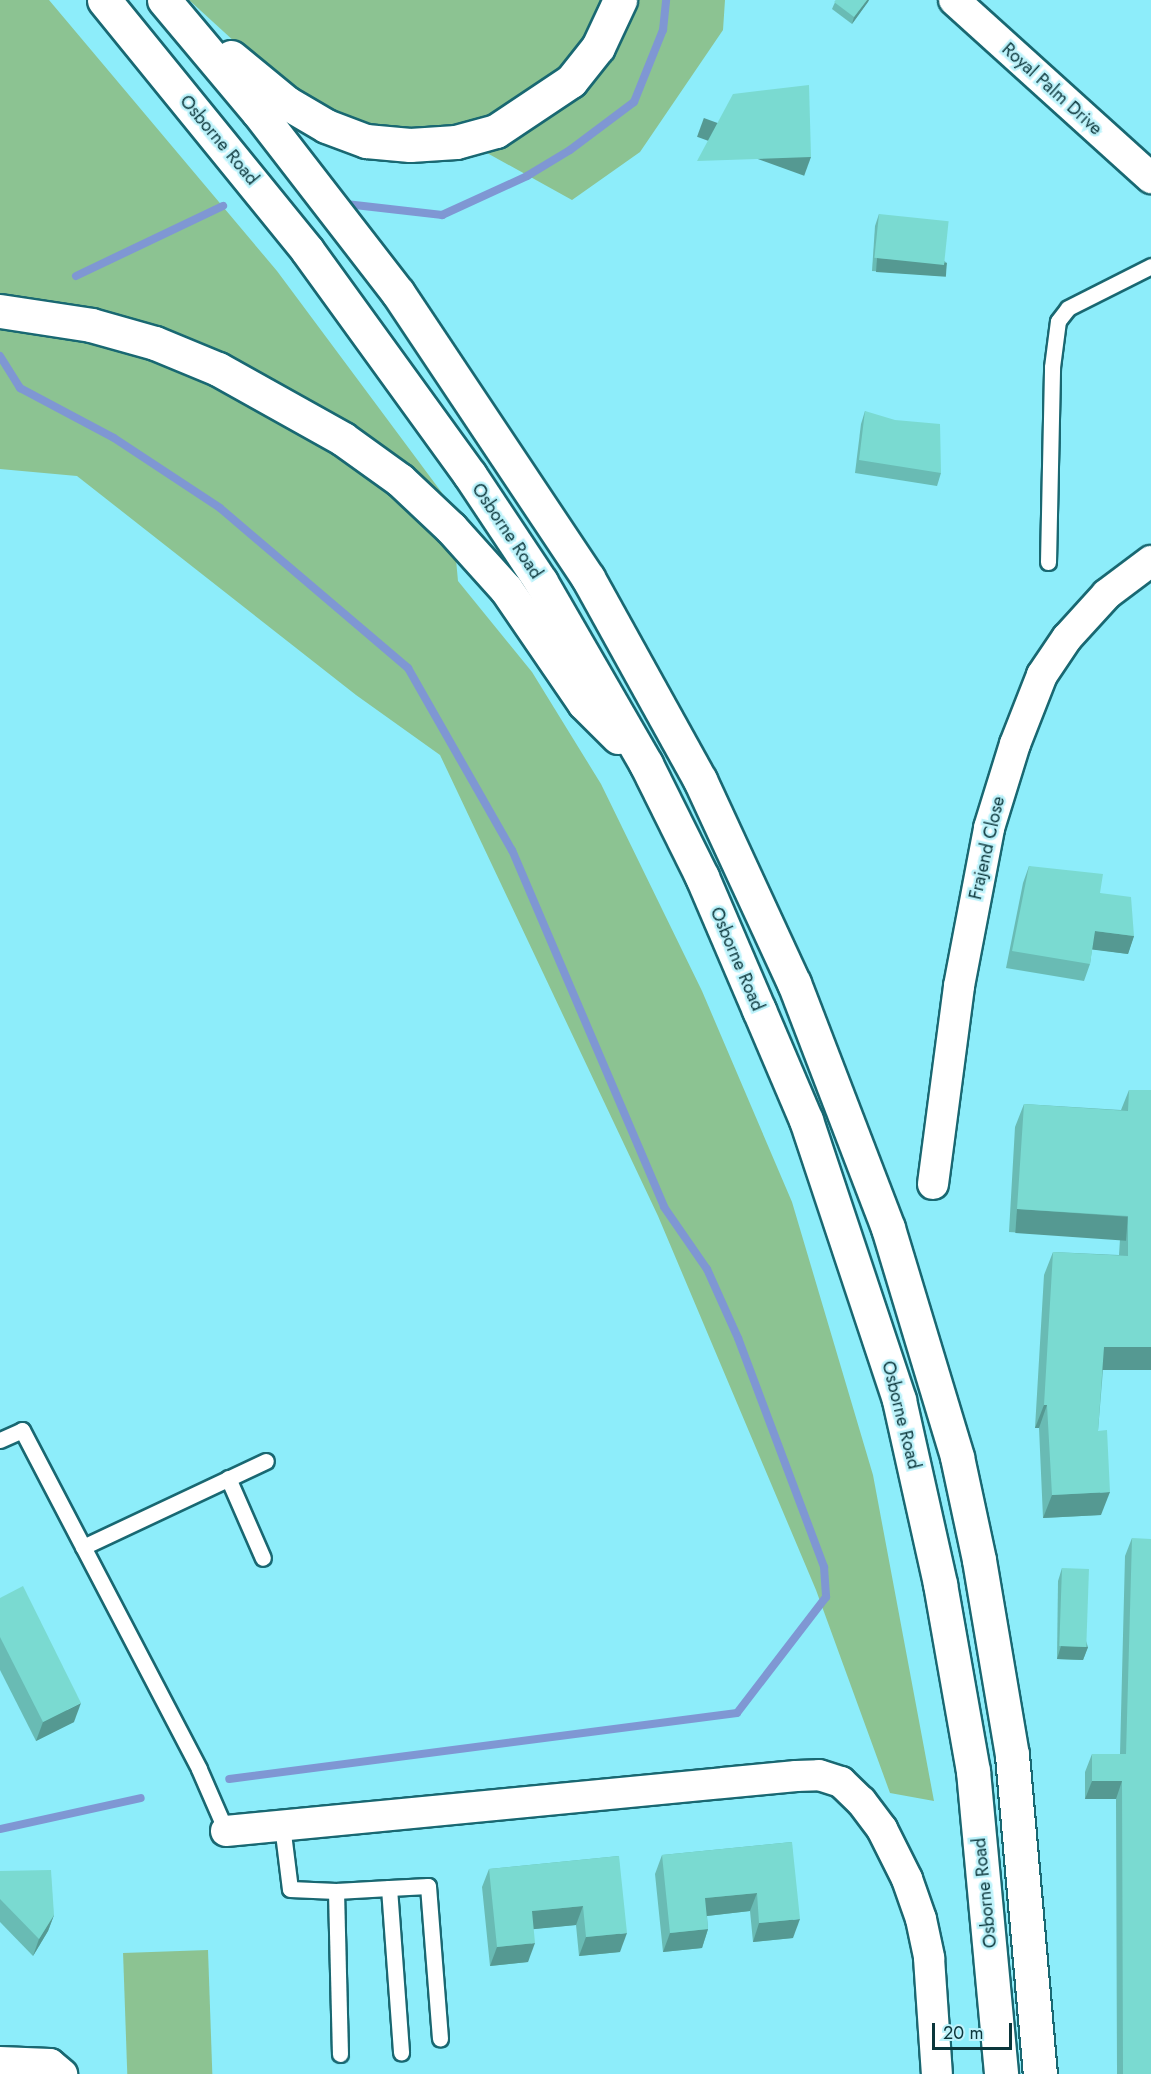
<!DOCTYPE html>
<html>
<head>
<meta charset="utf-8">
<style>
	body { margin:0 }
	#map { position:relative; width:1151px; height:2074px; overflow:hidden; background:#8dedfa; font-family:Jost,sans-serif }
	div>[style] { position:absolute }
	.green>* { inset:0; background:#8cc392; transform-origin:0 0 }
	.stream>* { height:8px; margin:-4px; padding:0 4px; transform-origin:4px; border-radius:4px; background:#7f97d3 }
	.roads { filter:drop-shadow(2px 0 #196872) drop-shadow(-2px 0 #196872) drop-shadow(0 2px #196872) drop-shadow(0 -2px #196872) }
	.service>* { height:15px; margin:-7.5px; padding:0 7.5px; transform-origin:7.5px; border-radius:7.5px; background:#fff }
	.minor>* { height:30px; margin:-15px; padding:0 15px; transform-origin:15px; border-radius:15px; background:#fff }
	.primary>* { height:33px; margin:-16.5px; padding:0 16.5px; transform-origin:16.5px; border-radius:16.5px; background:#fff }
	.wall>* { inset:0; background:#69bbb4 }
	.shaded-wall>* { inset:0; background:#559992; transform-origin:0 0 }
	.building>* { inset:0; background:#7adad1; transform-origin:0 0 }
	span { translate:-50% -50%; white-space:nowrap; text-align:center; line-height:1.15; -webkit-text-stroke:5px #bef3fb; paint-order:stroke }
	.street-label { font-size:18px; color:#0b363b }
	.scale { position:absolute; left:932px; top:2023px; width:80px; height:27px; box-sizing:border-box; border:3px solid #0b363b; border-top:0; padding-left:8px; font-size:18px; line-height:21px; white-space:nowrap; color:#0b363b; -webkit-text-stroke:4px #bef3fb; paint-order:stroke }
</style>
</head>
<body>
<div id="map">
	<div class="green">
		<i style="clip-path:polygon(0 0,49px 0,277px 271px,451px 505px,458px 581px,532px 672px,601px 784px,702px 991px,792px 1202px,873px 1475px,934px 1801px,890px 1793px,816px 1590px,658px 1216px,440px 755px,356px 695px,77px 476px,0 469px)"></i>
		<i style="clip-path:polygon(189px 0,725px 0,723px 30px,640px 152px,572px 200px,442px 128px,366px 130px,295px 97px)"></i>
		<i style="left:208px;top:1950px;width:124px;height:85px;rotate:88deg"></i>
	</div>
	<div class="stream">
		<i style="left:346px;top:204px;width:97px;rotate:6.5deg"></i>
		<i style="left:442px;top:215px;width:94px;rotate:-24.6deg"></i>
		<i style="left:527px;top:176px;width:50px;rotate:-31.2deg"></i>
		<i style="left:570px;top:150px;width:80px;rotate:-36.9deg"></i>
		<i style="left:634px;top:102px;width:78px;rotate:-68.1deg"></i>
		<i style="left:663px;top:30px;width:30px;rotate:-84deg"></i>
		<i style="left:76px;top:276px;width:163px;rotate:-25.5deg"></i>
		<i style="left:0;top:356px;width:38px;rotate:58deg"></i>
		<i style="left:20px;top:388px;width:106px;rotate:28deg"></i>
		<i style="left:114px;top:438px;width:127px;rotate:33.4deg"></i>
		<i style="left:220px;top:508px;width:247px;rotate:40.4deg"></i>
		<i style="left:408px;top:668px;width:210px;rotate:60.3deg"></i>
		<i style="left:512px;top:850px;width:388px;rotate:66.9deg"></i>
		<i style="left:664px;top:1207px;width:75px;rotate:55.3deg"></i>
		<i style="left:707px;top:1269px;width:76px;rotate:65.8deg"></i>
		<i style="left:738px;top:1338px;width:245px;rotate:69.4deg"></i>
		<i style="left:824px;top:1567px;width:30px;rotate:86deg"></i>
		<i style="left:826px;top:1597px;width:146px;rotate:127.5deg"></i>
		<i style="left:737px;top:1713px;width:512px;rotate:172.6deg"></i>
		<i style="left:0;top:1829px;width:144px;rotate:-12.4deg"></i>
	</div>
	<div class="roads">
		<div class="service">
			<i style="left:1048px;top:562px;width:195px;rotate:-88.8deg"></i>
			<i style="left:1052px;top:367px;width:46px;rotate:-82.6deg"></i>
			<i style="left:1058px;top:321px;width:16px;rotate:-52deg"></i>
			<i style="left:1068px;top:308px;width:93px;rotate:-26.8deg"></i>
			<i style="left:0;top:1440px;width:24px;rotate:-24deg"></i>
			<i style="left:22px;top:1430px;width:382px;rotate:62.4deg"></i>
			<i style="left:199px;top:1769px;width:68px;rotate:66.5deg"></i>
			<i style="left:228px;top:1478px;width:87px;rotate:66.4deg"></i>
			<i style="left:83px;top:1547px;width:202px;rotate:-25.2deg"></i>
			<i style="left:282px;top:1825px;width:64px;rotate:82.9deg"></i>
			<i style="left:290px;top:1889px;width:46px;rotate:2.5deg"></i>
			<i style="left:336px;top:1891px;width:163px;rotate:88.6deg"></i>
			<i style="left:389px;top:1888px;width:39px;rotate:-3deg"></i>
			<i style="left:428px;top:1886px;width:153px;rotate:85.5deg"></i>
			<i style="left:336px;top:1891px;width:53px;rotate:-3.2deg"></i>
			<i style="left:389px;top:1888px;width:165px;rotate:85.8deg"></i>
		</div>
		<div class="minor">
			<i style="left:954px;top:0;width:266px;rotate:42.1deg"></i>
			<i style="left:933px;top:1184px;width:200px;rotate:-82.5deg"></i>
			<i style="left:959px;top:986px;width:161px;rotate:-79.2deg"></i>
			<i style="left:989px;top:828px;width:88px;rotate:-72.8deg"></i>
			<i style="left:1015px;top:744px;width:74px;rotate:-68.6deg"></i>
			<i style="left:1042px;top:675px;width:45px;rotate:-56deg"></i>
			<i style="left:1067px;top:638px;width:59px;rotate:-47.7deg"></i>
			<i style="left:1107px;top:594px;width:55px;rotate:-36.9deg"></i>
			<i style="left:226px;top:1831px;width:573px;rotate:-5.51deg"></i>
			<i style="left:796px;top:1776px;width:23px;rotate:-2deg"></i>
			<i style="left:819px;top:1775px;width:23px;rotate:18deg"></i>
			<i style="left:841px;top:1782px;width:28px;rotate:44deg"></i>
			<i style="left:861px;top:1801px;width:35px;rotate:53deg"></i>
			<i style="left:882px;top:1829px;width:56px;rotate:63.4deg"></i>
			<i style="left:907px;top:1879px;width:42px;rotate:70.7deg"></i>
			<i style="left:921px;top:1919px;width:40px;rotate:78deg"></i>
			<i style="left:929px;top:1958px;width:116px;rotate:86.1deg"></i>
			<i style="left:0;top:2062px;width:50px;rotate:2.3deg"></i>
			<i style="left:50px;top:2064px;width:16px;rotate:40deg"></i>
		</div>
		<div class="primary">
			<i style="left:104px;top:0;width:322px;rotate:50.9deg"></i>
			<i style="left:307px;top:250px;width:278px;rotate:54.1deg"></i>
			<i style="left:470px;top:475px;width:128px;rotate:56.4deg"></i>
			<i style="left:541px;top:582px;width:210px;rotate:60deg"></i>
			<i style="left:646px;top:764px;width:126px;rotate:63.6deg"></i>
			<i style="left:702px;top:877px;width:145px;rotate:66.8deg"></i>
			<i style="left:759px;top:1010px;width:120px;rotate:66.9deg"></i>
			<i style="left:806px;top:1120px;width:295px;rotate:71.6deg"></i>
			<i style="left:899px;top:1400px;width:189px;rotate:77.4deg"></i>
			<i style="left:940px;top:1584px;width:190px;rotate:80deg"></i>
			<i style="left:973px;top:1771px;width:304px;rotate:84.7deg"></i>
			<i style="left:164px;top:0;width:146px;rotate:50deg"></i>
			<i style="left:258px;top:112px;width:229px;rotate:52.3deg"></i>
			<i style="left:398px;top:293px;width:343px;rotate:56.3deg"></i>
			<i style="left:588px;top:578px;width:231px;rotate:61deg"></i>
			<i style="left:700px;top:780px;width:224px;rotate:65.2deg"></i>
			<i style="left:794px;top:983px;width:262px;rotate:69deg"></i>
			<i style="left:888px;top:1228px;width:239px;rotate:73.2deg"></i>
			<i style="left:957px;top:1457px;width:105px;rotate:77.9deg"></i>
			<i style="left:979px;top:1560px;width:198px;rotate:80.4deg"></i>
			<i style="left:1012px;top:1755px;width:320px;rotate:85deg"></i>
			<i style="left:231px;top:57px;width:72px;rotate:39.4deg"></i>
			<i style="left:287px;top:103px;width:45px;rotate:30.5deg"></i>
			<i style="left:326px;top:126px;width:43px;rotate:20.6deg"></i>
			<i style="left:366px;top:141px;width:44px;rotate:5.2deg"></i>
			<i style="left:410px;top:145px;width:46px;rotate:-3.7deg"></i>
			<i style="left:456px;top:142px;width:41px;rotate:-15.4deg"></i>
			<i style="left:496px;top:131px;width:90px;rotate:-33.7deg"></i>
			<i style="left:571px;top:81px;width:43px;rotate:-51.5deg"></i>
			<i style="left:598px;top:47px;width:52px;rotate:-64.9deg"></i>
			<i style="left:0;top:311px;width:92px;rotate:8.7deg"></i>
			<i style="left:91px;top:325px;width:66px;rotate:15.7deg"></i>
			<i style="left:155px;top:343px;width:68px;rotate:22.4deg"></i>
			<i style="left:218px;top:369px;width:143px;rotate:29.2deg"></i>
			<i style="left:343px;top:439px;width:70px;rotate:35.7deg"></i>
			<i style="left:400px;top:480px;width:70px;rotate:43.3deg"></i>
			<i style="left:451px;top:528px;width:82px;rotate:48deg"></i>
			<i style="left:506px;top:589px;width:138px;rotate:55.6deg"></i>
			<i style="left:584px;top:703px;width:48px;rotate:45deg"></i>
		</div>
	</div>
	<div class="wall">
		<i style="clip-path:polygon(836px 0,869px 0,852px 24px,832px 9px)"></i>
		<i style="clip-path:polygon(879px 214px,947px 263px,943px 276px,872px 271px,875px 226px)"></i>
		<i style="clip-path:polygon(865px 411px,941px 473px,937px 486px,855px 473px,861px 424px)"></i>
		<i style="clip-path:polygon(1029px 866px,1100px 893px,1134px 936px,1128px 954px,1092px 949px,1090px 964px,1084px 981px,1006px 968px,1023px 883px)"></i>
		<i style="clip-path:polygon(1129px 1090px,1151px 1370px,1103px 1370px,1098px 1431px,1101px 1515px,1043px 1518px,1039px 1428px,1035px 1428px,1044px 1275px,1053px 1252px,1119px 1255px,1120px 1239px,1009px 1232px,1015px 1127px,1024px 1104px,1121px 1110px)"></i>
		<i style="clip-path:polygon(1132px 1538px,1151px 2074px,1117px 2074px,1116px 1799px,1085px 1799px,1085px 1772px,1092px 1754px,1120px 1754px,1125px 1556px)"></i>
		<i style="clip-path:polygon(1062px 1568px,1088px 1647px,1083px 1660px,1057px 1659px,1058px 1581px)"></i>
		<i style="clip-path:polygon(0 1598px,74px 1722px,36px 1741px,0 1670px)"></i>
		<i style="clip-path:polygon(792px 1842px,793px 1938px,753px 1942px,750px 1911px,707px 1916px,708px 1929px,702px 1948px,663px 1952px,655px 1874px,662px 1855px)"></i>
		<i style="clip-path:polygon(619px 1856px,620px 1952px,579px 1956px,576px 1925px,533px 1929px,528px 1962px,490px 1966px,482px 1887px,489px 1869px)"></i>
		<i style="clip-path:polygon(0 1871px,54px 1915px,48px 1931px,33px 1956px,0 1922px)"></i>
	</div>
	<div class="shaded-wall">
		<i style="clip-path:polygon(867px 0,869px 0,868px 2px,852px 24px,854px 17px)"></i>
		<i style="left:811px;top:157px;width:20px;height:114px;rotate:110deg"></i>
		<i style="left:877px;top:258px;width:70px;height:14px;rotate:4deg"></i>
		<i style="clip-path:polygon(1095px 931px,1134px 936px,1128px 954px,1088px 949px)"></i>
		<i style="left:1017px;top:1209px;width:111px;height:24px;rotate:4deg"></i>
		<i style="clip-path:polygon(1104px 1347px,1151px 1347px,1151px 1370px,1096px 1370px)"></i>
		<i style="clip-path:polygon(1044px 1405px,1047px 1405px,1039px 1428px,1035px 1428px)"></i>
		<i style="clip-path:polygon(1110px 1492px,1101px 1515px,1043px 1518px,1052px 1495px)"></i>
		<i style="clip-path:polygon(1061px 1646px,1088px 1647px,1083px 1660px,1057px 1659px)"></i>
		<i style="clip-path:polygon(81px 1703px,74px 1722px,36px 1741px,43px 1722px)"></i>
		<i style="clip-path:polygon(1092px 1781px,1122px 1781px,1116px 1799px,1085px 1799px)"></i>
		<i style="clip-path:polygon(757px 1893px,750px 1911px,698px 1917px,705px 1898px)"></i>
		<i style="clip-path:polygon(583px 1906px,576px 1925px,525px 1930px,532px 1911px)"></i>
		<i style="clip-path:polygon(54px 1915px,48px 1931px,33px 1956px,39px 1939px)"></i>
		<i style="clip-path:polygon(800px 1919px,793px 1938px,753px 1942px,759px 1923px)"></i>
		<i style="clip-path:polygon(708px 1929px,702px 1948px,663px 1952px,670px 1933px)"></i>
		<i style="clip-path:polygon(627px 1933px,620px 1952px,579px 1956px,586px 1937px)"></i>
		<i style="clip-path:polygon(535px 1943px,528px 1962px,490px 1966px,497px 1947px)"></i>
	</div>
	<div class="building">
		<i style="clip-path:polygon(836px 0,867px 0,854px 17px,834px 2px)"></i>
		<i style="clip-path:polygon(809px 85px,811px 157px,697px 161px,733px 94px)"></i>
		<i style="left:879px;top:214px;width:70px;height:44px;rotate:6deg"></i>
		<i style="clip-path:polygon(865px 411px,895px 420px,940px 424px,941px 473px,859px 460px)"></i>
		<i style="clip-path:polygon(1029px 866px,1103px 874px,1100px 893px,1131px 897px,1134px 936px,1095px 931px,1090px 964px,1012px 951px)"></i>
		<i style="clip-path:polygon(1129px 1090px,1151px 1090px,1151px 1347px,1104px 1347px,1098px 1431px,1107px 1430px,1110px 1492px,1052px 1495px,1047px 1405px,1044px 1405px,1053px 1252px,1128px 1256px,1128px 1216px,1017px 1209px,1024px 1104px,1128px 1111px)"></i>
		<i style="clip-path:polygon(1132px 1538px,1151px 1539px,1151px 2074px,1123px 2074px,1122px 1781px,1092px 1781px,1092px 1754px,1126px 1754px)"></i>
		<i style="left:1062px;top:1568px;width:27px;height:78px;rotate:2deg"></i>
		<i style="clip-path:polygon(23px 1586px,81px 1703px,43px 1722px,0 1637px,0 1598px)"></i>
		<i style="clip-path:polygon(792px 1842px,800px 1919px,759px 1923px,757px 1893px,705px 1898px,708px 1929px,670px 1933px,662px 1855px)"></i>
		<i style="clip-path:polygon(619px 1856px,627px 1933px,586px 1937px,583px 1906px,532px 1911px,535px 1943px,497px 1947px,489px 1869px)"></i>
		<i style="clip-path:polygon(51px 1870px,54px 1915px,39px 1939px,0 1899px,0 1871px)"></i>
	</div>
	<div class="street-label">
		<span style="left:1052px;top:89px;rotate:42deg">Royal Palm Drive</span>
		<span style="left:219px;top:140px;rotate:50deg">Osborne Road</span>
		<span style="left:507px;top:531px;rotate:56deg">Osborne Road</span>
		<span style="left:987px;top:848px;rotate:-77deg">Frajend Close</span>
		<span style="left:737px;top:959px;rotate:67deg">Osborne Road</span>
		<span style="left:901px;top:1415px;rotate:76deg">Osborne Road</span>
		<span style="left:985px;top:1893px;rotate:-96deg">Osborne Road</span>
	</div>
	<div class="scale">20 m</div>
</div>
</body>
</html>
